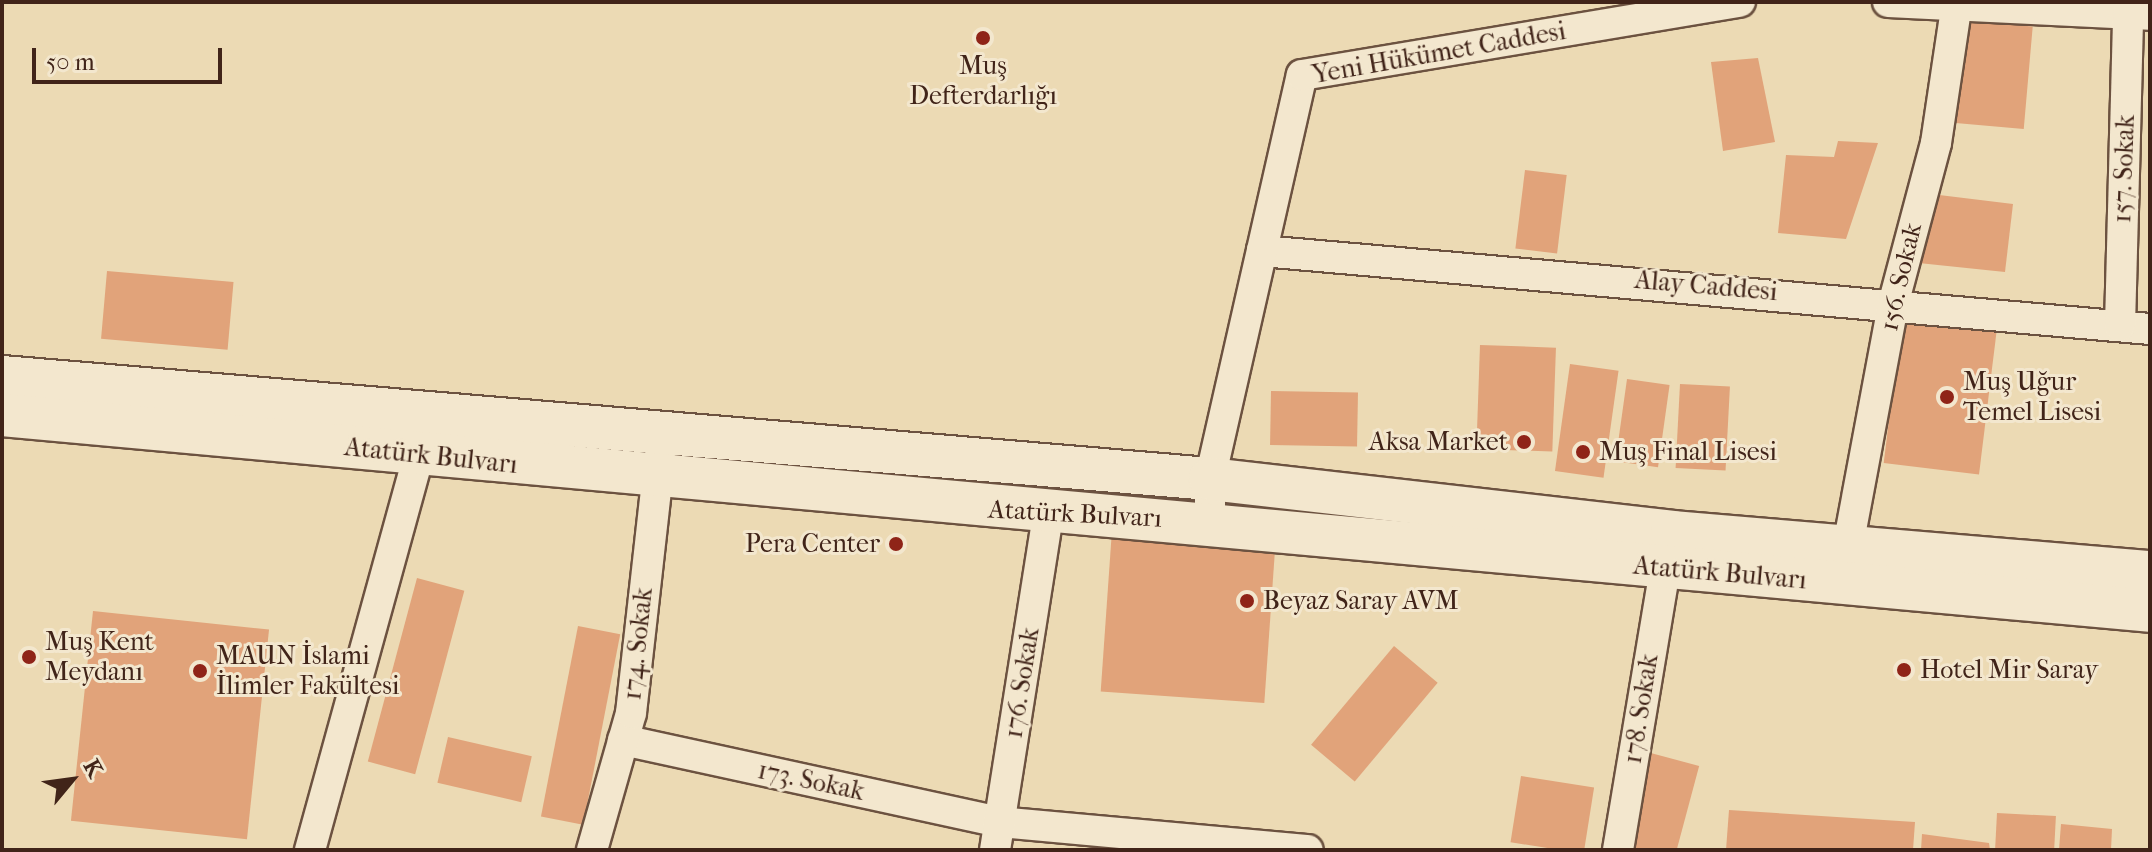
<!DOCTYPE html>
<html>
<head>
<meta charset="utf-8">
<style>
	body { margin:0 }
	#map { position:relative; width:2152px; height:852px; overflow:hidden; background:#ecdab4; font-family:"IM FELL French Canon",serif }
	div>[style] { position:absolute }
	.building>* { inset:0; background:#e1a37a; transform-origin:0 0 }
	.roads { filter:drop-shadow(2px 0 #6c5240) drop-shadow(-2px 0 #6c5240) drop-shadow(0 2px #6c5240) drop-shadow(0 -2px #6c5240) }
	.minor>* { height:30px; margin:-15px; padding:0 15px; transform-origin:15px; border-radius:15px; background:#f3e7ce }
	.secondary>* { height:42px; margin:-21px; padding:0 21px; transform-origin:21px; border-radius:21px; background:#f3e7ce }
	.dots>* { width:22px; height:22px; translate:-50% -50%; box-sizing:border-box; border:4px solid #f3e7ce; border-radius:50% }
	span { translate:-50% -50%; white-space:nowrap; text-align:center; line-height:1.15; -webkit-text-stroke:6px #f3e7ce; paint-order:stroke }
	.street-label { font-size:26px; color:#412419 }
	.poi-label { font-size:26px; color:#412419 }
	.left { translate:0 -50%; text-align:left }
	.right { translate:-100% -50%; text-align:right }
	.frame { position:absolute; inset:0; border:4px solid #412419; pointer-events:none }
	.north { position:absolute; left:32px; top:740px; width:80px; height:80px; -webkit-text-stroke:6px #f3e7ce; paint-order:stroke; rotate:61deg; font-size:22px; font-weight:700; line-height:32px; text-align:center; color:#412419 }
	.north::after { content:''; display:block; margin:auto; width:28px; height:36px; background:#412419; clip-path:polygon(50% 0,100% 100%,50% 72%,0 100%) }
	.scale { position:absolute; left:32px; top:48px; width:190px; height:36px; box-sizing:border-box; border:4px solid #412419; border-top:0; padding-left:10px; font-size:24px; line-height:28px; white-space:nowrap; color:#412419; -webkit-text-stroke:6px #f3e7ce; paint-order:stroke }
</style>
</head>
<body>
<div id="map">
	<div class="building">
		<i style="left:1959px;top:20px;width:74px;height:103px;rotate:5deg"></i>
		<i style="clip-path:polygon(1758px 58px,1775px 142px,1723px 151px,1711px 62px)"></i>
		<i style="clip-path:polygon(1838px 141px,1878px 143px,1846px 239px,1778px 233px,1786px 155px,1834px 157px)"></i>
		<i style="left:1525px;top:170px;width:42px;height:79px;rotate:7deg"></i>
		<i style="clip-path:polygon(1931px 194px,2013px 204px,2005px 272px,1909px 262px)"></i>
		<i style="left:107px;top:271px;width:127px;height:68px;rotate:5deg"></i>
		<i style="left:1902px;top:314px;width:96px;height:150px;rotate:7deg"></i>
		<i style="left:1480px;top:345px;width:76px;height:104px;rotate:2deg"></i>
		<i style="left:1570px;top:364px;width:49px;height:108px;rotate:8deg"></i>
		<i style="left:1627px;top:379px;width:43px;height:83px;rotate:8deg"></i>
		<i style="left:1680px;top:384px;width:50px;height:84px;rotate:3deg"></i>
		<i style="left:1271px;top:391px;width:87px;height:54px;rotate:1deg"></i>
		<i style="left:1112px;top:530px;width:164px;height:162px;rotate:4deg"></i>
		<i style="left:417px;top:578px;width:49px;height:190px;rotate:15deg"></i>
		<i style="left:93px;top:611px;width:177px;height:211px;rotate:6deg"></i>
		<i style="left:578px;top:626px;width:43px;height:194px;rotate:11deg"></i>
		<i style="left:1394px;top:646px;width:57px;height:129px;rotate:40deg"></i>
		<i style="left:448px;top:737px;width:86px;height:47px;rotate:13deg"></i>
		<i style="left:1647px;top:752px;width:54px;height:96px;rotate:15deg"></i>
		<i style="left:1521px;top:776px;width:74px;height:67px;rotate:9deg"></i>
		<i style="clip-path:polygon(1729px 810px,1915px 822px,1913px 850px,1726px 850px)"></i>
		<i style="left:1997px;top:813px;width:59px;height:37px;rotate:3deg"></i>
		<i style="clip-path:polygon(2061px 824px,2112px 829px,2111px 850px,2059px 850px)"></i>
		<i style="clip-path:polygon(1922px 834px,1989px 843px,1990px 850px,1921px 850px)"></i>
	</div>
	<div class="roads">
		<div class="minor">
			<i style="left:1888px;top:2px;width:262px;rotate:2.8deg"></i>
			<i style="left:1262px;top:251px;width:891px;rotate:5.02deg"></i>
			<i style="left:2120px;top:326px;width:313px;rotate:-88.5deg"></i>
			<i style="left:1210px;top:520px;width:41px;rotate:-90deg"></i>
			<i style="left:1210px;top:479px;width:414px;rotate:-77.2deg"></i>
			<i style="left:1302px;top:75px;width:444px;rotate:-9.5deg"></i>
			<i style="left:1848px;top:546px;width:249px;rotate:-79.4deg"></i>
			<i style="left:1894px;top:301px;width:163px;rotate:-75.1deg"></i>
			<i style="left:1936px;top:143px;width:135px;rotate:-81.5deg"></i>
			<i style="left:623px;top:740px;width:385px;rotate:12.3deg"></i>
			<i style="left:999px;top:822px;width:310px;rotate:5.2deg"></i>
			<i style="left:310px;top:850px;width:429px;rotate:-74.6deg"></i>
			<i style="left:592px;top:850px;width:142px;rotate:-74.1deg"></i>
			<i style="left:631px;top:713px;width:259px;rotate:-83.6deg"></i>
			<i style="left:995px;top:850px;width:338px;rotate:-81deg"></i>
			<i style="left:1618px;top:850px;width:285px;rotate:-80.5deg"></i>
		</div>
		<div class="secondary">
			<i style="left:2px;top:377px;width:1212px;rotate:4.83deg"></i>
			<i style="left:1210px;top:479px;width:465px;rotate:6.5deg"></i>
			<i style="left:1672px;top:532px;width:480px;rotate:4.8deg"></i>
			<i style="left:2px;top:415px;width:2157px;rotate:5.21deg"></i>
		</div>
	</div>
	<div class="dots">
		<i style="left:983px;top:38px;background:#8f2418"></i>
		<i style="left:1947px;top:397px;background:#8f2418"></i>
		<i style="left:1524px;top:442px;background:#8f2418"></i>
		<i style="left:1583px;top:452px;background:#8f2418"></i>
		<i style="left:896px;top:544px;background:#8f2418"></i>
		<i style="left:1247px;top:601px;background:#8f2418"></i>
		<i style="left:29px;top:657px;background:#8f2418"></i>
		<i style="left:1904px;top:670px;background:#8f2418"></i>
		<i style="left:200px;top:671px;background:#8f2418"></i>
	</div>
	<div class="street-label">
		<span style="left:1439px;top:53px;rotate:-10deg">Yeni Hükümet Caddesi</span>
		<span style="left:2124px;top:169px;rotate:-88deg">157. Sokak</span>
		<span style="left:1901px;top:277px;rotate:-77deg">156. Sokak</span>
		<span style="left:1706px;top:286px;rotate:5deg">Alay Caddesi</span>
		<span style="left:431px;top:456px;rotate:6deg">Atatürk Bulvarı</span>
		<span style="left:1075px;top:514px;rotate:3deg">Atatürk Bulvarı</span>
		<span style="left:1720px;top:573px;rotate:5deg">Atatürk Bulvarı</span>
		<span style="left:638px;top:644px;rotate:-84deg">174. Sokak</span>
		<span style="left:1022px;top:683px;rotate:-81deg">176. Sokak</span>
		<span style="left:1641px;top:709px;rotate:-81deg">178. Sokak</span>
		<span style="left:811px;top:781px;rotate:12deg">173. Sokak</span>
	</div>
	<div class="poi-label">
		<span style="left:983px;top:81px">Muş<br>Defterdarlığı</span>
		<span class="left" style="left:1963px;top:397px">Muş Uğur<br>Temel Lisesi</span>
		<span class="right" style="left:1508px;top:442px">Aksa Market</span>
		<span class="left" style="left:1599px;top:452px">Muş Final Lisesi</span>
		<span class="right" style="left:880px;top:544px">Pera Center</span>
		<span class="left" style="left:1263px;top:601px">Beyaz Saray AVM</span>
		<span class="left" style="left:45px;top:657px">Muş Kent<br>Meydanı</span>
		<span class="left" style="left:216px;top:671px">MAUN İslami<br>İlimler Fakültesi</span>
		<span class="left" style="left:1920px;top:670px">Hotel Mir Saray</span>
	</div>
	<div class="frame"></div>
	<div class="north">K</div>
	<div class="scale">50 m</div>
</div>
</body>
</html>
